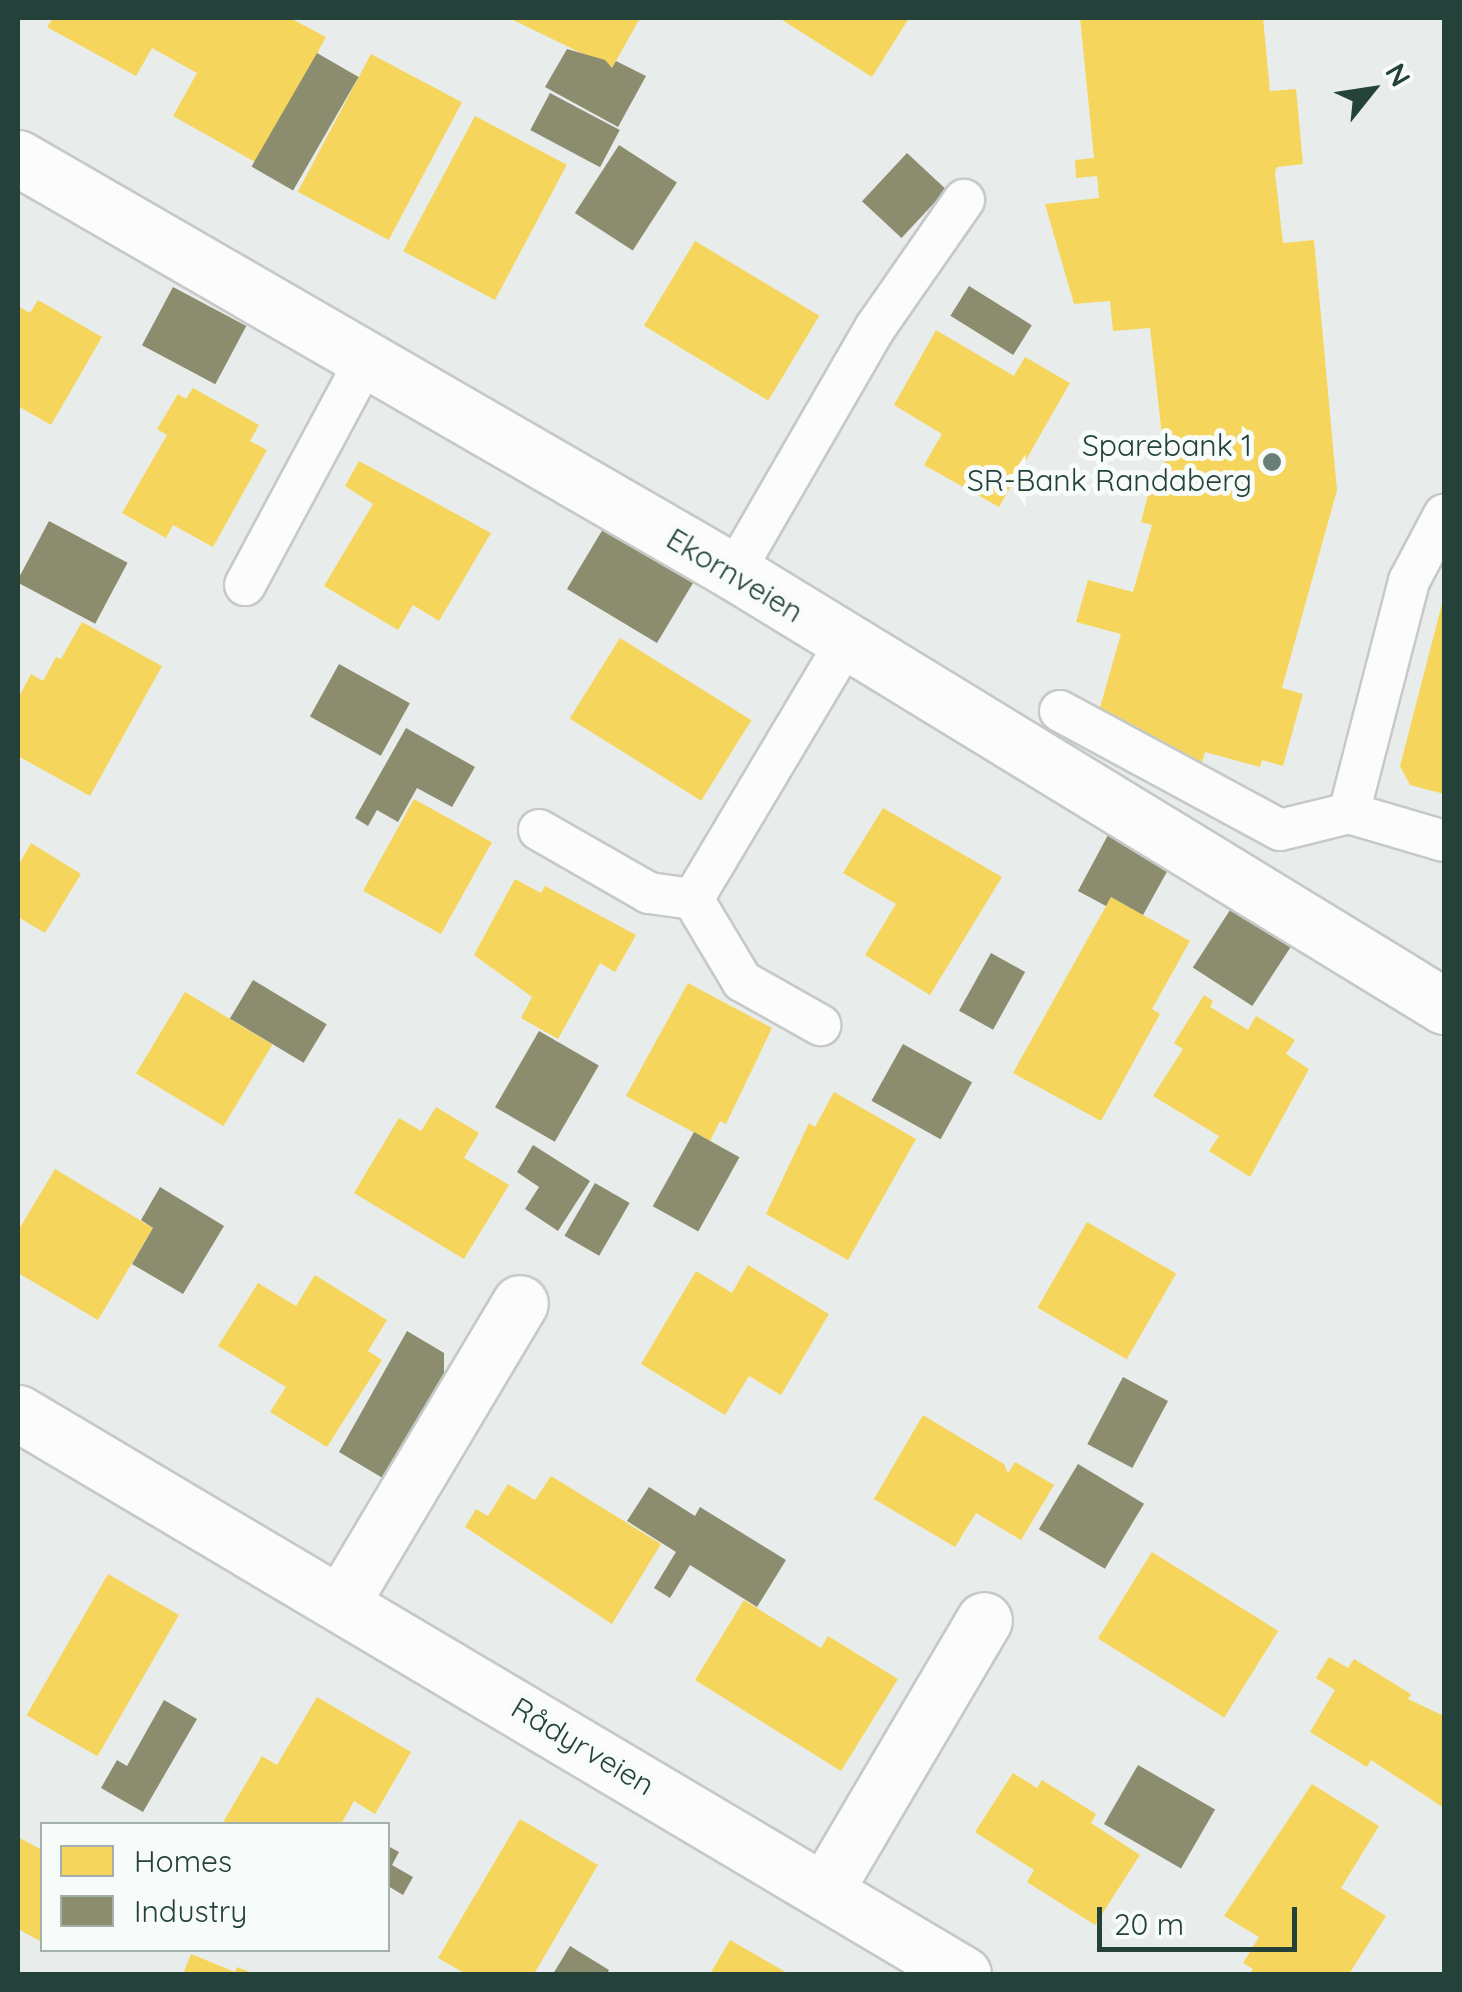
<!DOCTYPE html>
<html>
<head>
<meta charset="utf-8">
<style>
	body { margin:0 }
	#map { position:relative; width:1462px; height:1992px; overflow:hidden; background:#e8edeb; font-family:Quicksand,sans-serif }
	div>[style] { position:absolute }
	.homes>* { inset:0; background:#f6d55c; transform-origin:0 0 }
	.industry>* { inset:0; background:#8c8c6e; transform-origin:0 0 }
	.roads { filter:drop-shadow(2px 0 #c5cac8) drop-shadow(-2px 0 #c5cac8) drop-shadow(0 2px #c5cac8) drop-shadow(0 -2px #c5cac8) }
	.service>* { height:40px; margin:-20px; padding:0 20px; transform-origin:20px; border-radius:20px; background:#fcfcfc }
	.minor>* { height:55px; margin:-27.5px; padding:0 27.5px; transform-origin:27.5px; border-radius:27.5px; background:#fcfcfc }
	.dots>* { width:28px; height:28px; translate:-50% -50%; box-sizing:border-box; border:5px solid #f7fbf9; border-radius:50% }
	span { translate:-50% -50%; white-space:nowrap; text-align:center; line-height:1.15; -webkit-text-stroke:10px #f7fbf9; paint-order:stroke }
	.poi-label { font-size:30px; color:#24423a }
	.right { translate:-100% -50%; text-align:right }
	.street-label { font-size:30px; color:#24423a }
	.frame { position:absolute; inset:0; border:20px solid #24423a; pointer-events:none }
	.legend { position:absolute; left:40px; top:1822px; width:350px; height:130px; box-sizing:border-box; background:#f7fbf9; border:2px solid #a3b1ad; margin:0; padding:12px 18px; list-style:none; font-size:30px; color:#24423a }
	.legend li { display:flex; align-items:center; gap:20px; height:50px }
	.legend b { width:50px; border:2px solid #a3b1ad }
	.north { position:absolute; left:1322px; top:40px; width:100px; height:100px; -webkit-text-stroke:8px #f7fbf9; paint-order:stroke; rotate:60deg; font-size:28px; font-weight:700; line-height:40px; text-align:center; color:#24423a }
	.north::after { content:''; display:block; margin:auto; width:35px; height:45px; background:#24423a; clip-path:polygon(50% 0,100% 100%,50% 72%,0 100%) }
	.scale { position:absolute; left:1097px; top:1907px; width:200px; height:45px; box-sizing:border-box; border:5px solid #24423a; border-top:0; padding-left:12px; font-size:30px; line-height:35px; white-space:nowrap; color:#24423a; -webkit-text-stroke:8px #f7fbf9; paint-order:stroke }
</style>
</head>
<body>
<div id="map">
	<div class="homes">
		<i style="clip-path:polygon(53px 18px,290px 18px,326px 37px,257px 163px,173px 116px,197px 73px,152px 48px,136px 76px,47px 27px)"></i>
		<i style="clip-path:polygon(509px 18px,640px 18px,612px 68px)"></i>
		<i style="clip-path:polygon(779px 18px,909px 18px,872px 77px)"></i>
		<i style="clip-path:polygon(1080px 18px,1263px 18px,1270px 91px,1296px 89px,1303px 164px,1277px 167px,1275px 173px,1283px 243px,1314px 240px,1337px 490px,1282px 688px,1303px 694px,1283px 766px,1262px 760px,1260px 767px,1205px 752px,1202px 762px,1147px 747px,1097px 718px,1121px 634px,1076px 622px,1088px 580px,1133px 592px,1152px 525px,1141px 522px,1150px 487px,1162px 489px,1166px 472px,1150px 328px,1113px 331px,1110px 301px,1074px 304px,1045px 204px,1099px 198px,1097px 176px,1076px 178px,1075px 160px,1094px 158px)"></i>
		<i style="left:371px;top:54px;width:103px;height:156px;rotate:28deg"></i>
		<i style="left:475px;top:116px;width:104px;height:153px;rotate:28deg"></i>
		<i style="left:695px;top:241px;width:145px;height:99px;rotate:31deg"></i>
		<i style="clip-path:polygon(38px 300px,102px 337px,51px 425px,18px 406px,18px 306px,30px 313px)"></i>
		<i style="clip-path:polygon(936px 330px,1014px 376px,1025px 357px,1070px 383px,999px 507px,924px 465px,942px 434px,894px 405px)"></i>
		<i style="clip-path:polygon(193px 388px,259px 425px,250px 441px,267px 450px,213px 547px,173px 525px,166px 538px,122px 513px,167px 435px,157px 429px,178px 394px,186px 399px)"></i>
		<i style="clip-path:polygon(359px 461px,491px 533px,439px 621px,413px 605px,398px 630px,324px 586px,373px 504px,345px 486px)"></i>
		<i style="clip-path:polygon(1443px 600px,1444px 600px,1444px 794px,1410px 785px,1400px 766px)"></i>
		<i style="clip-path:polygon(82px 622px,162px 666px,90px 796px,18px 756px,18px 699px,31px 674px,43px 681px,56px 657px,61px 659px)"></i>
		<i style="left:620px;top:638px;width:155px;height:95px;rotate:32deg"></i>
		<i style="left:414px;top:799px;width:89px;height:105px;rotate:29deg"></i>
		<i style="clip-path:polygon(883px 808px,1002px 877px,930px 995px,865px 955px,896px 904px,843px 873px)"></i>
		<i style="clip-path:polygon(31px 843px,81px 874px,45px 933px,18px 917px,18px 866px)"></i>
		<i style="clip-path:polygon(515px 879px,541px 893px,545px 886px,636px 935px,615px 972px,600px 963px,558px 1039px,521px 1018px,532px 997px,474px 955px)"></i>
		<i style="clip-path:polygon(1111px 897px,1190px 941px,1152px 1009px,1160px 1014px,1101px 1121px,1013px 1073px)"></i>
		<i style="clip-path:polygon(688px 983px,772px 1028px,726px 1124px,720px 1121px,710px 1141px,626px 1096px)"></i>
		<i style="left:185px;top:992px;width:102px;height:95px;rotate:31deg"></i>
		<i style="clip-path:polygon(1204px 995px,1213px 1001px,1210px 1007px,1248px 1030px,1256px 1016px,1295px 1040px,1286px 1054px,1309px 1069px,1250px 1177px,1209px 1151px,1219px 1136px,1153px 1096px,1183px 1049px,1174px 1043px)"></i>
		<i style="clip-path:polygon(834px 1092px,916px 1139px,848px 1260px,766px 1214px,809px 1123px,815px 1127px)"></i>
		<i style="clip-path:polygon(436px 1107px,479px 1133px,464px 1158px,509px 1185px,464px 1259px,354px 1193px,399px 1118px,421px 1131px)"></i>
		<i style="clip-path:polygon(55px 1169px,153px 1228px,98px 1320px,18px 1273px,18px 1231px)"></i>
		<i style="left:1087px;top:1222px;width:103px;height:99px;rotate:30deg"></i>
		<i style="clip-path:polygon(748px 1265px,829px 1314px,781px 1395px,749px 1376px,725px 1415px,641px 1364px,696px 1271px,732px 1293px)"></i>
		<i style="clip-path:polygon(315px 1275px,387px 1320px,368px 1351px,382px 1360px,327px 1447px,270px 1412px,286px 1387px,218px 1346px,258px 1283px,296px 1306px)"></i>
		<i style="clip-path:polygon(923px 1415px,1004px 1464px,1008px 1473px,1015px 1462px,1054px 1485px,1021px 1540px,976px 1513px,955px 1547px,874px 1499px)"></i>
		<i style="clip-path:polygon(551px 1476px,661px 1544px,612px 1624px,465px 1527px,476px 1509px,488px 1516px,508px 1484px,535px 1500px)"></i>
		<i style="left:1152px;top:1552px;width:149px;height:102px;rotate:32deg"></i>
		<i style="left:108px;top:1574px;width:82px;height:163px;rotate:30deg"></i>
		<i style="clip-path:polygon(744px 1600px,821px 1648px,828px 1636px,898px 1679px,841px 1771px,695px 1680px)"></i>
		<i style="clip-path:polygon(1329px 1657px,1348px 1668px,1354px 1659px,1411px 1694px,1408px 1699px,1444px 1716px,1444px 1808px,1371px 1760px,1367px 1767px,1310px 1732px,1335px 1690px,1316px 1678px)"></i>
		<i style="clip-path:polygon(317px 1697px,411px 1752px,375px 1814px,354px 1801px,341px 1824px,222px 1824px,262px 1756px,277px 1765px)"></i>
		<i style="clip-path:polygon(1013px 1773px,1037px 1788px,1042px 1780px,1096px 1814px,1091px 1823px,1140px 1855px,1095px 1925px,1027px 1882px,1034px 1870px,975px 1832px)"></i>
		<i style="clip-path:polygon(1312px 1784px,1379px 1826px,1341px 1888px,1386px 1916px,1349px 1974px,1249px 1974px,1253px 1969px,1243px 1963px,1259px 1937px,1224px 1916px)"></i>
		<i style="clip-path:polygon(520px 1819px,598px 1865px,534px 1974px,466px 1974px,438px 1958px)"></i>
		<i style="clip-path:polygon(18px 1837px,42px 1850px,42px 1942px,18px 1929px)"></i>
		<i style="clip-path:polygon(730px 1940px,789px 1974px,710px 1974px)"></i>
		<i style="clip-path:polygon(191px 1954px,235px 1972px,237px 1967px,255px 1974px,183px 1974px)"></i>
	</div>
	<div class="industry">
		<i style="clip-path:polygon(567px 49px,605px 60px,612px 68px,616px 61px,646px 76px,618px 127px,545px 87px)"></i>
		<i style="left:317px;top:53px;width:48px;height:131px;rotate:30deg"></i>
		<i style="left:550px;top:93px;width:79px;height:42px;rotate:28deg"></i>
		<i style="left:619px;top:145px;width:69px;height:81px;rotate:33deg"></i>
		<i style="left:907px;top:153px;width:54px;height:66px;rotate:43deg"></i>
		<i style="left:969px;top:286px;width:74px;height:35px;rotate:32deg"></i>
		<i style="left:173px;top:287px;width:83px;height:66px;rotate:28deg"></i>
		<i style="left:49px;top:521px;width:89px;height:69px;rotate:28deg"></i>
		<i style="left:603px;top:529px;width:105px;height:70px;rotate:31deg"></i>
		<i style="left:339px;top:664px;width:81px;height:60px;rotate:29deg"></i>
		<i style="clip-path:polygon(406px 728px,475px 767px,452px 807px,417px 788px,398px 822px,377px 810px,368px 826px,355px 818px)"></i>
		<i style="clip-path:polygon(1108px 835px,1169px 868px,1143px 915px,1111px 897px,1106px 906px,1078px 891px)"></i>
		<i style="left:1232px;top:907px;width:71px;height:72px;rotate:33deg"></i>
		<i style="left:991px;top:953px;width:39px;height:66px;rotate:29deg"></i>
		<i style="left:253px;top:980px;width:86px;height:45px;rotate:31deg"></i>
		<i style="left:539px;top:1031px;width:69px;height:88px;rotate:30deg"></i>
		<i style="left:903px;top:1044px;width:79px;height:65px;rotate:29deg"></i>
		<i style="left:694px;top:1132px;width:52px;height:85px;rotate:29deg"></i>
		<i style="clip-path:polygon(533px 1145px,590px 1181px,558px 1231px,525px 1209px,539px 1187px,517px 1172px)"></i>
		<i style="left:595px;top:1183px;width:40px;height:61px;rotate:30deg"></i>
		<i style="clip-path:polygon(160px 1187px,224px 1226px,183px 1294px,132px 1264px,153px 1228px,141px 1220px)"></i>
		<i style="clip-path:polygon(407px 1331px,444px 1353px,444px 1382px,386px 1480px,339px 1452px)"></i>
		<i style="left:1123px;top:1377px;width:51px;height:76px;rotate:28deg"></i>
		<i style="left:1078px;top:1464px;width:77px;height:76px;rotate:31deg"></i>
		<i style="clip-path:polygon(649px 1487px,695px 1516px,700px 1507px,786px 1560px,757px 1607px,690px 1565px,670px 1598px,654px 1588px,676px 1552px,627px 1521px)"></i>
		<i style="clip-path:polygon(164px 1700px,197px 1719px,143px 1812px,101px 1788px,117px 1760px,127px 1766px)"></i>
		<i style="left:1138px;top:1765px;width:89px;height:68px;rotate:30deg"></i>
		<i style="clip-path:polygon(388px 1846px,399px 1852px,392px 1865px,413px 1877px,403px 1895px,388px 1886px)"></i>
		<i style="clip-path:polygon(570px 1946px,609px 1970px,607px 1974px,553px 1974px)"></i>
	</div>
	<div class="roads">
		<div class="service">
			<i style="left:734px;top:572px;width:282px;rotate:-60deg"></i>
			<i style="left:875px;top:328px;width:156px;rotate:-55.2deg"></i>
			<i style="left:245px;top:585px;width:254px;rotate:-61.8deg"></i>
			<i style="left:1060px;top:711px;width:250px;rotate:28.4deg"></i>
			<i style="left:1280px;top:830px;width:71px;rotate:-13.8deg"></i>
			<i style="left:1349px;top:813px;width:240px;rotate:-75.5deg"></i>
			<i style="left:1409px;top:581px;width:75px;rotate:-62.1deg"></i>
			<i style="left:1349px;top:813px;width:99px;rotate:16.4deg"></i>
			<i style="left:539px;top:830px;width:127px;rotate:29.8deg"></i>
			<i style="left:649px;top:893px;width:44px;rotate:7.8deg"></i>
			<i style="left:693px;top:899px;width:300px;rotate:-59.2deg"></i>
			<i style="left:693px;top:899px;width:96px;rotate:59.1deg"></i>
			<i style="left:742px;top:981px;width:90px;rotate:29.4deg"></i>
		</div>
		<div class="minor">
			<i style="left:18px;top:158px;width:827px;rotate:30.04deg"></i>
			<i style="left:734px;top:572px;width:832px;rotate:31.44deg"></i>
			<i style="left:18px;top:1413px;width:1099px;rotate:30.7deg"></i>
			<i style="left:341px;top:1603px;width:349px;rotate:-59.2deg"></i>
			<i style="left:825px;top:1890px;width:313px;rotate:-59.5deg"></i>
		</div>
	</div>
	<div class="dots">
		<i style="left:1272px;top:462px;background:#697e78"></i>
	</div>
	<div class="poi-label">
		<span class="right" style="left:1252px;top:462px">Sparebank 1<br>SR-Bank Randaberg</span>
	</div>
	<div class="street-label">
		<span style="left:735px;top:575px;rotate:31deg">Ekornveien</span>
		<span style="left:583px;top:1746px;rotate:31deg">Rådyrveien</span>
	</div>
	<div class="frame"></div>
	<ul class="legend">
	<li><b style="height:28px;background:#f6d55c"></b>Homes</li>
	<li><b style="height:28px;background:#8c8c6e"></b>Industry</li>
	</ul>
	<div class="north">N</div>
	<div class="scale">20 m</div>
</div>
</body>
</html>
